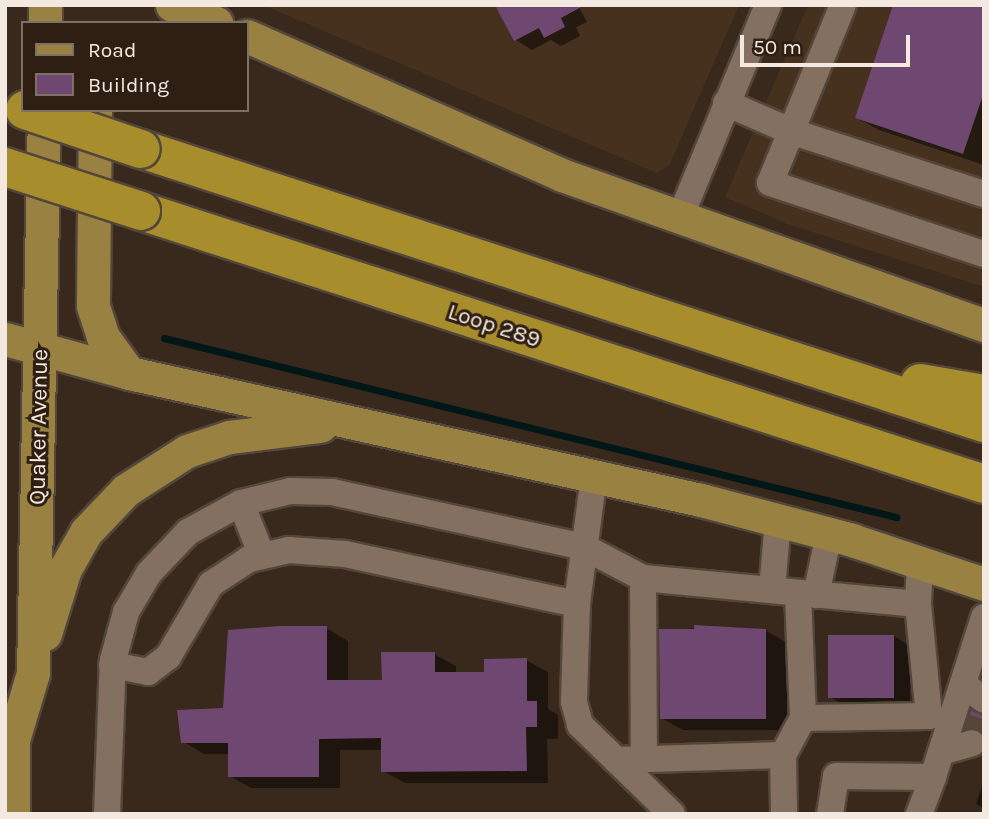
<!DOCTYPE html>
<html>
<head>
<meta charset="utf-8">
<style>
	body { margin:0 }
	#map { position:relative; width:989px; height:819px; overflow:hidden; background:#39291c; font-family:Karla,sans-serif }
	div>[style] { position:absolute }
	.built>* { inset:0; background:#46311f }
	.shadow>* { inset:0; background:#0007 }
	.stream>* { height:7px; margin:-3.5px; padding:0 3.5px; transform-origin:3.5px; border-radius:3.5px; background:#001617 }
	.building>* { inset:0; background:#6f4871; transform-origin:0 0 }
	.minor-tunnel>* { height:26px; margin-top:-13px; transform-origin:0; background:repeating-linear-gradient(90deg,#554639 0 26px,transparent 0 39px) }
	.roads { filter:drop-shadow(2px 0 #53463a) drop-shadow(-2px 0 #53463a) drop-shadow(0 2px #53463a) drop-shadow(0 -2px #53463a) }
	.minor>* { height:26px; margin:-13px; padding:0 13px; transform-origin:13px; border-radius:13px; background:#837061 }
	.major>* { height:33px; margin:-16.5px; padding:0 16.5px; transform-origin:16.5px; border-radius:16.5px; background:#998141 }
	.highway>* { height:38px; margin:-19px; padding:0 19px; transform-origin:19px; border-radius:19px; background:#a88d2c }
	.bridges { filter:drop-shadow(2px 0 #53463a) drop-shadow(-2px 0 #53463a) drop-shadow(0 2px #53463a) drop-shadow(0 -2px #53463a) }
	.highway-bridge>* { height:38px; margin:-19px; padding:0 19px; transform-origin:19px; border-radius:19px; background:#a88d2c }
	span { translate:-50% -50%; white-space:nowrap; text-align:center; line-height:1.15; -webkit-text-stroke:6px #2f1f12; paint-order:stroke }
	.street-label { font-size:23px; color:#f3e9e0 }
	.frame { position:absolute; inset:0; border:7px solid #f3e9e0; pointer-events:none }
	.legend { position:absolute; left:21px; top:21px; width:228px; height:91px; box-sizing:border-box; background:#2f1f12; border:2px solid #7d7064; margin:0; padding:9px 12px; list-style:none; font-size:21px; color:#f3e9e0 }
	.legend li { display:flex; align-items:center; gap:14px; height:35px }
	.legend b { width:35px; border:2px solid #7d7064 }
	.scale { position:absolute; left:740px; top:35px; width:170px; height:32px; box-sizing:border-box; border:4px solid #f3e9e0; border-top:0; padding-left:9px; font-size:21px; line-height:24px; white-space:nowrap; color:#f3e9e0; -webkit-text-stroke:5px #2f1f12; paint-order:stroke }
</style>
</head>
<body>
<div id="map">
	<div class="built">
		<i style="clip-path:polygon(263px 5px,739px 5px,669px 166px,657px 173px)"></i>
		<i style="clip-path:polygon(808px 5px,984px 5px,984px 287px,788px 224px,725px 197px)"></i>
	</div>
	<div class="shadow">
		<i style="clip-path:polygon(578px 5px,587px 22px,576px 27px,580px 36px,561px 46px,551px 40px,532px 50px,516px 40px)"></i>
		<i style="clip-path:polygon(984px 5px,984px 165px,879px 130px,857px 118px)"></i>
		<i style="clip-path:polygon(731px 627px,765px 630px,787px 643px,787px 730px,683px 730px,661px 718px,661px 630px)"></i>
		<i style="clip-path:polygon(326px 628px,348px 641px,348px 682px,383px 682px,434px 654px,456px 666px,456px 674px,486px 674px,526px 660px,548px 672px,548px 709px,558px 715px,558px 739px,547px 739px,548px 783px,405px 783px,383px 771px,383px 750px,340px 750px,340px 788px,251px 788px,230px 776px,230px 754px,204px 754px,182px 741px)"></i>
		<i style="clip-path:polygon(894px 636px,910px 646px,910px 706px,846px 706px,830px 697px)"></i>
		<i style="clip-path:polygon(984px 780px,984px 814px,981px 814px,983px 808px,976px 804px)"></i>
	</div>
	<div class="stream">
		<i style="left:164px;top:338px;width:754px;rotate:13.74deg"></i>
	</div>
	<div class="building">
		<i style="clip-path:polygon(495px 5px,585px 5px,561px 18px,565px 27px,544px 38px,539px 28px,514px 41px)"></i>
		<i style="clip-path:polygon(893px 5px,984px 5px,984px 92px,963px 154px,855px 118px)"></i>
		<i style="clip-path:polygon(694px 625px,766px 629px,766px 719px,660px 719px,659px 629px,694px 629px)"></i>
		<i style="clip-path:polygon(280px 626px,327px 626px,327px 680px,382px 680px,381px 652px,435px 652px,435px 672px,484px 672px,484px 659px,527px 658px,527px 701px,537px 701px,537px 727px,526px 727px,527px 771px,381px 772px,381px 738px,319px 739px,319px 777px,228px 777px,228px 743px,181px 743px,177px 710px,223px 708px,228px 630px)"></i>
		<i style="left:828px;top:635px;width:66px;height:63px"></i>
		<i style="clip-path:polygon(971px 710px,984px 715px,984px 733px,965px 729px)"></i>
	</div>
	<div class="minor-tunnel">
		<i style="left:972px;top:743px;width:31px;rotate:-69deg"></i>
	</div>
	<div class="roads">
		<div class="minor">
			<i style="left:843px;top:5px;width:192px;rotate:112.3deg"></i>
			<i style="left:770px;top:183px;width:225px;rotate:18.4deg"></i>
			<i style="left:726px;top:103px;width:70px;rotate:23.6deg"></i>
			<i style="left:790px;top:131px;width:204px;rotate:18deg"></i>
			<i style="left:679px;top:220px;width:233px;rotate:-67.5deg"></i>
			<i style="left:594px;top:476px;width:129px;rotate:97.6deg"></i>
			<i style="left:577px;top:604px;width:98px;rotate:91.8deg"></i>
			<i style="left:574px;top:702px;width:24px;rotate:75deg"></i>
			<i style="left:580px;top:725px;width:128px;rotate:44.1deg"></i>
			<i style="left:241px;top:503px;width:57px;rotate:68.4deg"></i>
			<i style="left:643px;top:578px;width:179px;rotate:89.7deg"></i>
			<i style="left:772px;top:590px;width:70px;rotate:-85.1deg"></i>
			<i style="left:798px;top:593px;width:125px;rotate:87.7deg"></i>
			<i style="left:816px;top:595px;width:62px;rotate:-78deg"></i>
			<i style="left:112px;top:665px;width:37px;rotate:11deg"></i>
			<i style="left:148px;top:672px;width:25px;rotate:-37deg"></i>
			<i style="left:168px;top:657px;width:85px;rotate:-59.5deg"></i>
			<i style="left:211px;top:584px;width:45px;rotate:-33.3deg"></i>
			<i style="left:249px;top:559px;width:41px;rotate:-12.7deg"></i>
			<i style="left:289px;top:550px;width:56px;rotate:4.1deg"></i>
			<i style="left:345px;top:554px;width:237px;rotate:12.2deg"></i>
			<i style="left:963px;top:684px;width:26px;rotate:37deg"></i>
			<i style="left:941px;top:752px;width:32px;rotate:-16deg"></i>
			<i style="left:783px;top:755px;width:59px;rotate:89deg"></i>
			<i style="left:616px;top:760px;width:167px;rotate:-1.7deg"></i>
			<i style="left:783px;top:755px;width:42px;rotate:-61.6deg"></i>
			<i style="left:803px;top:718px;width:126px;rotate:-0.9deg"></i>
			<i style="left:929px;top:716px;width:113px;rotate:-95.6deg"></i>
			<i style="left:918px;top:604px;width:41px;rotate:-87.2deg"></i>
			<i style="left:107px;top:814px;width:154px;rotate:-87.8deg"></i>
			<i style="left:113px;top:660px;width:50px;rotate:-74.8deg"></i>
			<i style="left:126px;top:612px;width:45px;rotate:-59.5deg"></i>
			<i style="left:149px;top:573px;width:57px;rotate:-46.4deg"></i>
			<i style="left:188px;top:532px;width:60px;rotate:-28.7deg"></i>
			<i style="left:241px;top:503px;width:50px;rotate:-13.8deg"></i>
			<i style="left:290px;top:491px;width:42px;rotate:1.4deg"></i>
			<i style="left:332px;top:492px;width:258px;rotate:12.3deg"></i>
			<i style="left:584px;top:547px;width:67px;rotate:27.7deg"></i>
			<i style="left:643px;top:578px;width:276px;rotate:5.4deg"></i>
			<i style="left:830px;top:814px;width:38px;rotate:-81deg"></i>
			<i style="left:836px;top:776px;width:97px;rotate:0.6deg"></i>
			<i style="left:933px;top:777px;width:168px;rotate:-72.3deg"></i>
			<i style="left:919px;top:814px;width:40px;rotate:-69deg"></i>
		</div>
		<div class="major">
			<i style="left:172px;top:5px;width:48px;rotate:22.2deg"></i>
			<i style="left:45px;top:23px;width:18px;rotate:-90deg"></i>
			<i style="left:247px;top:36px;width:344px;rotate:23.8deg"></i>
			<i style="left:562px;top:175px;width:448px;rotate:19.6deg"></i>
			<i style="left:95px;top:110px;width:196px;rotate:90.6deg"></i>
			<i style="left:93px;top:306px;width:33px;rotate:72deg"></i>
			<i style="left:103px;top:337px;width:44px;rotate:54.2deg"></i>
			<i style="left:5px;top:339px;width:129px;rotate:15.3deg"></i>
			<i style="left:129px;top:373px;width:586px;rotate:12.52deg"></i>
			<i style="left:701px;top:500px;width:156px;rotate:14.8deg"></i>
			<i style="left:852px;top:540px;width:139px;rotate:18.4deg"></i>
			<i style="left:45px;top:634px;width:68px;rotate:-72.9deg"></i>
			<i style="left:65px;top:569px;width:43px;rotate:-60.4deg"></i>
			<i style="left:86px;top:532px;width:58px;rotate:-46.4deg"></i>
			<i style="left:126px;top:490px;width:72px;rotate:-32.6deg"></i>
			<i style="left:187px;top:451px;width:44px;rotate:-18.4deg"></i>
			<i style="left:229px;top:437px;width:92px;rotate:-6.9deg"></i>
			<i style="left:13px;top:814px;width:74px;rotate:-90deg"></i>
			<i style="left:13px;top:740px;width:70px;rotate:-73.4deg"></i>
			<i style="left:33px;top:673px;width:563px;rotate:-88.88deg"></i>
		</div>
		<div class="highway">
			<i style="left:141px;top:149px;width:886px;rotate:18.01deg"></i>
			<i style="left:141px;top:211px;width:886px;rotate:17.94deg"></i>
			<i style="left:920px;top:383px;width:65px;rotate:9.8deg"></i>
		</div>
	</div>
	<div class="bridges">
		<div class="highway-bridge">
			<i style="left:25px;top:110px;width:122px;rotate:18.6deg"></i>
			<i style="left:5px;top:167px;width:143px;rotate:17.9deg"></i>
		</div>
	</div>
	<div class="street-label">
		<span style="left:494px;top:326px;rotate:18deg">Loop 289</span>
		<span style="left:39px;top:427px;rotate:-89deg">Quaker Avenue</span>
	</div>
	<div class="frame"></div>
	<ul class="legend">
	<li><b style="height:9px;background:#998141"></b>Road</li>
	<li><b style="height:19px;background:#6f4871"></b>Building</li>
	</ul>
	<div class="scale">50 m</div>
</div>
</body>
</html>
